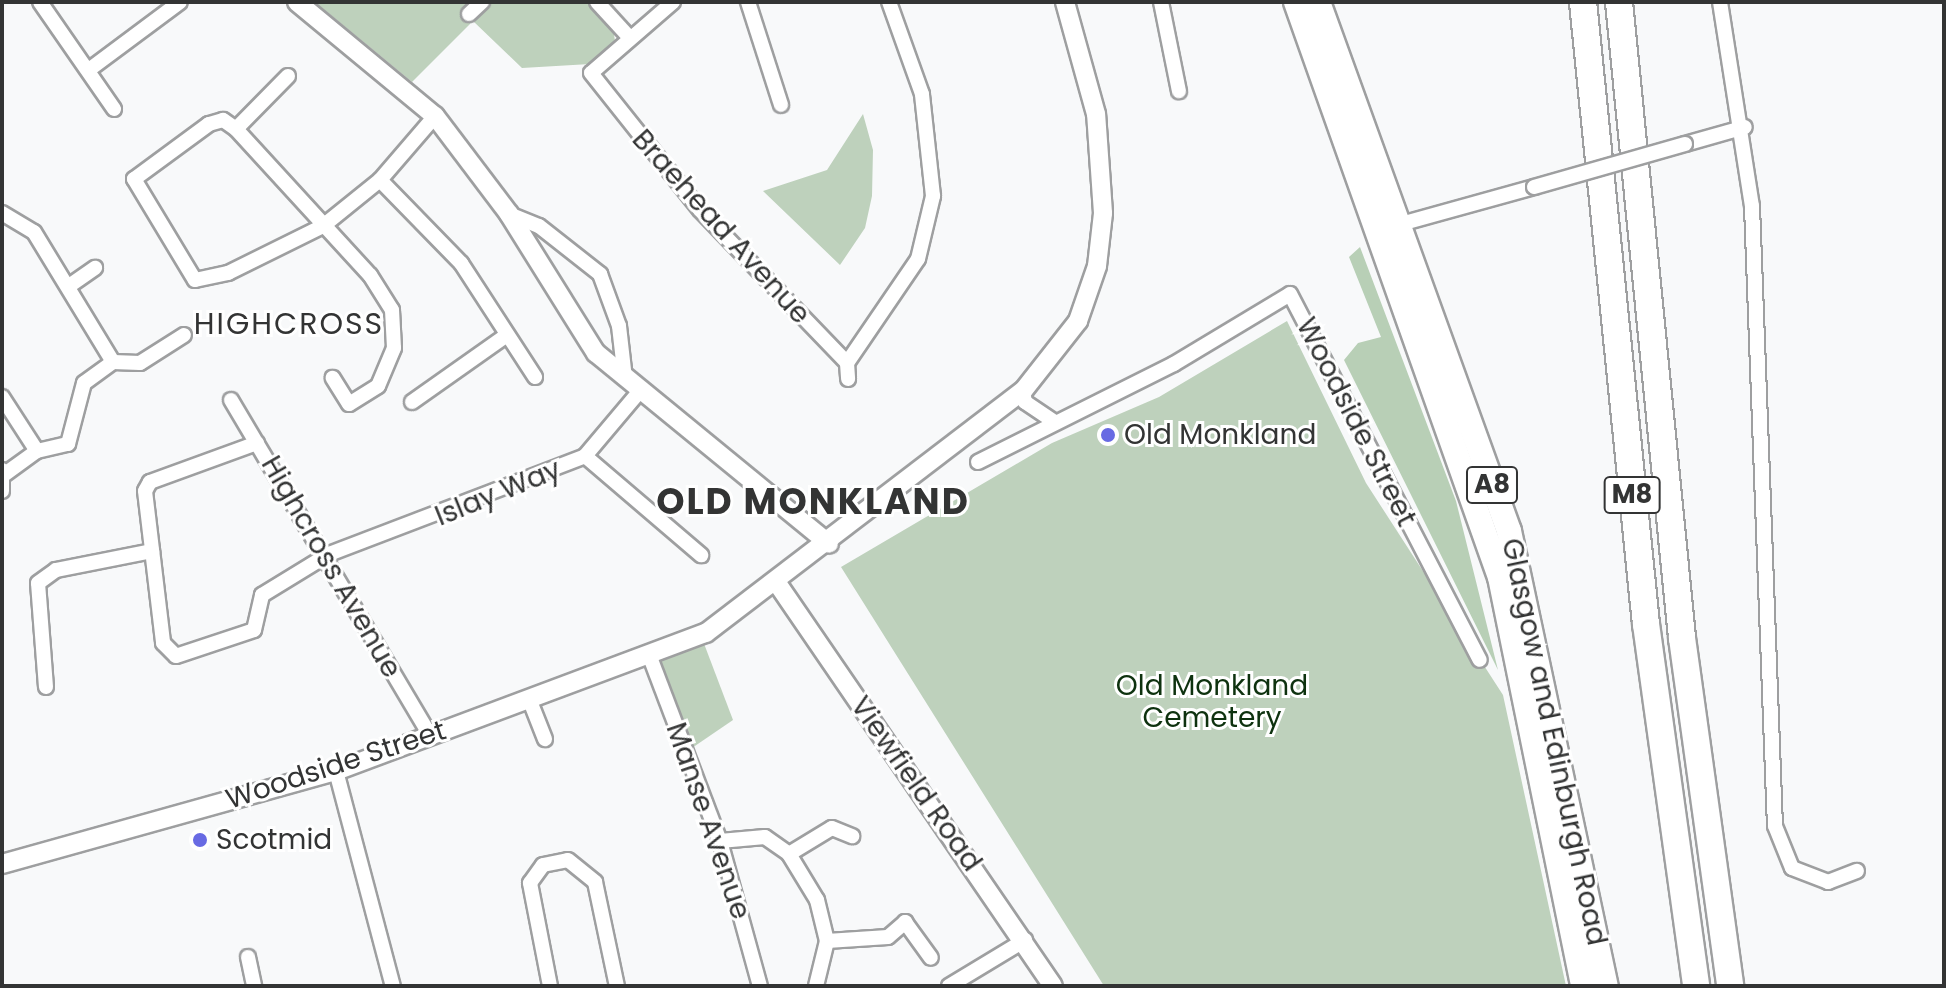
<!DOCTYPE html>
<html>
<head>
<meta charset="utf-8">
<style>
	body { margin:0 }
	#map { position:relative; width:1946px; height:988px; overflow:hidden; background:#f8f9fa; font-family:Poppins,sans-serif }
	div>[style] { position:absolute }
	.green>* { inset:0; background:#bed1bc }
	.forest>* { inset:0; background:#b8cfb6 }
	.roads { filter:drop-shadow(2px 0 #9e9fa0) drop-shadow(-2px 0 #9e9fa0) drop-shadow(0 2px #9e9fa0) drop-shadow(0 -2px #9e9fa0) }
	.minor>* { height:14px; margin:-7px; padding:0 7px; transform-origin:7px; border-radius:7px; background:#fff }
	.tertiary>* { height:18px; margin:-9px; padding:0 9px; transform-origin:9px; border-radius:9px; background:#fff }
	.trunk>* { height:24px; margin:-12px; padding:0 12px; transform-origin:12px; border-radius:12px; background:#fff }
	.motorway>* { height:26px; margin:-13px; padding:0 13px; transform-origin:13px; border-radius:13px; background:#fff }
	.bridges { filter:drop-shadow(2px 0 #9e9fa0) drop-shadow(-2px 0 #9e9fa0) drop-shadow(0 2px #9e9fa0) drop-shadow(0 -2px #9e9fa0) }
	.minor-bridge>* { height:14px; margin:-7px; padding:0 7px; transform-origin:7px; border-radius:7px; background:#fff }
	.dots>* { width:22px; height:22px; translate:-50% -50%; box-sizing:border-box; border:4px solid #fff; border-radius:50% }
	span { translate:-50% -50%; white-space:nowrap; text-align:center; line-height:1.15; -webkit-text-stroke:6px #fff; paint-order:stroke }
	.shield-label span { padding:2px 6px; background:#fff; border:2px solid; border-radius:6px; -webkit-text-stroke-width:0 }
	.shield-label { font-size:26px; color:#333434; font-weight:700 }
	.street-label { font-size:28px; color:#333434 }
	.poi-label { font-size:28px; color:#333434 }
	.left { translate:0 -50%; text-align:left }
	.park-label { font-size:28px; color:#0e320f }
	.neighbourhood-label { font-size:30px; color:#333434; letter-spacing:2px }
	.district-label { font-size:36px; color:#333434; font-weight:700; letter-spacing:2px }
	.frame { position:absolute; inset:0; border:4px solid #333434; pointer-events:none }
</style>
</head>
<body>
<div id="map">
	<div class="green">
		<i style="clip-path:polygon(315px 2px,589px 2px,613px 28px,615px 41px,590px 64px,522px 68px,473px 21px,412px 82px)"></i>
		<i style="clip-path:polygon(863px 114px,873px 150px,872px 196px,865px 228px,840px 265px,763px 191px,827px 170px)"></i>
		<i style="clip-path:polygon(1287px 321px,1366px 483px,1503px 695px,1566px 986px,1104px 986px,841px 567px,1052px 443px,1159px 397px)"></i>
		<i style="clip-path:polygon(703px 641px,733px 720px,689px 750px,656px 659px)"></i>
	</div>
	<div class="forest">
		<i style="clip-path:polygon(1360px 247px,1456px 501px,1498px 670px,1344px 360px,1358px 343px,1381px 337px,1349px 257px)"></i>
	</div>
	<div class="roads">
		<div class="minor">
			<i style="left:40px;top:2px;width:130px;rotate:55.3deg"></i>
			<i style="left:597px;top:2px;width:49px;rotate:47.5deg"></i>
			<i style="left:673px;top:2px;width:108px;rotate:139.1deg"></i>
			<i style="left:591px;top:73px;width:175px;rotate:51.5deg"></i>
			<i style="left:700px;top:210px;width:212px;rotate:46.1deg"></i>
			<i style="left:847px;top:363px;width:16px;rotate:86deg"></i>
			<i style="left:748px;top:2px;width:108px;rotate:72.2deg"></i>
			<i style="left:1161px;top:2px;width:91px;rotate:78.6deg"></i>
			<i style="left:1720px;top:2px;width:206px;rotate:81.1deg"></i>
			<i style="left:1752px;top:206px;width:620px;rotate:87.88deg"></i>
			<i style="left:1775px;top:826px;width:45px;rotate:68deg"></i>
			<i style="left:1792px;top:868px;width:39px;rotate:21deg"></i>
			<i style="left:1828px;top:882px;width:31px;rotate:-21deg"></i>
			<i style="left:469px;top:14px;width:18px;rotate:-43deg"></i>
			<i style="left:90px;top:69px;width:112px;rotate:-36.7deg"></i>
			<i style="left:288px;top:76px;width:74px;rotate:134.5deg"></i>
			<i style="left:236px;top:129px;width:16px;rotate:-145deg"></i>
			<i style="left:223px;top:120px;width:15px;rotate:164deg"></i>
			<i style="left:209px;top:124px;width:93px;rotate:143.7deg"></i>
			<i style="left:134px;top:179px;width:118px;rotate:58.9deg"></i>
			<i style="left:195px;top:280px;width:34px;rotate:-12deg"></i>
			<i style="left:228px;top:273px;width:106px;rotate:-26.3deg"></i>
			<i style="left:323px;top:226px;width:73px;rotate:-38.9deg"></i>
			<i style="left:380px;top:180px;width:84px;rotate:-49.3deg"></i>
			<i style="left:236px;top:129px;width:198px;rotate:47.5deg"></i>
			<i style="left:370px;top:275px;width:41px;rotate:57.8deg"></i>
			<i style="left:392px;top:310px;width:38px;rotate:87deg"></i>
			<i style="left:394px;top:348px;width:41px;rotate:112.8deg"></i>
			<i style="left:378px;top:386px;width:34px;rotate:148deg"></i>
			<i style="left:349px;top:404px;width:31px;rotate:-122deg"></i>
			<i style="left:1685px;top:144px;width:62px;rotate:-15.8deg"></i>
			<i style="left:380px;top:180px;width:116px;rotate:45.7deg"></i>
			<i style="left:461px;top:263px;width:136px;rotate:57deg"></i>
			<i style="left:2px;top:213px;width:37px;rotate:31deg"></i>
			<i style="left:34px;top:232px;width:152px;rotate:58.7deg"></i>
			<i style="left:509px;top:214px;width:32px;rotate:22deg"></i>
			<i style="left:539px;top:226px;width:78px;rotate:38.2deg"></i>
			<i style="left:600px;top:274px;width:55px;rotate:69.9deg"></i>
			<i style="left:619px;top:326px;width:53px;rotate:83.5deg"></i>
			<i style="left:1397px;top:225px;width:142px;rotate:-15.5deg"></i>
			<i style="left:69px;top:286px;width:32px;rotate:-35deg"></i>
			<i style="left:113px;top:362px;width:27px;rotate:2deg"></i>
			<i style="left:140px;top:363px;width:52px;rotate:-32.5deg"></i>
			<i style="left:847px;top:363px;width:126px;rotate:-55.7deg"></i>
			<i style="left:918px;top:259px;width:65px;rotate:-76.6deg"></i>
			<i style="left:933px;top:196px;width:103px;rotate:-96.2deg"></i>
			<i style="left:922px;top:94px;width:98px;rotate:-109.7deg"></i>
			<i style="left:1023px;top:391px;width:11px;rotate:80deg"></i>
			<i style="left:1025px;top:402px;width:34px;rotate:34deg"></i>
			<i style="left:2px;top:397px;width:64px;rotate:57.1deg"></i>
			<i style="left:231px;top:400px;width:390px;rotate:59.3deg"></i>
			<i style="left:412px;top:402px;width:113px;rotate:-35.2deg"></i>
			<i style="left:257px;top:443px;width:114px;rotate:160deg"></i>
			<i style="left:150px;top:482px;width:10px;rotate:119deg"></i>
			<i style="left:145px;top:491px;width:153px;rotate:83.2deg"></i>
			<i style="left:163px;top:643px;width:18px;rotate:45deg"></i>
			<i style="left:176px;top:656px;width:82px;rotate:-18.4deg"></i>
			<i style="left:254px;top:630px;width:36px;rotate:-77deg"></i>
			<i style="left:262px;top:595px;width:79px;rotate:-31.5deg"></i>
			<i style="left:329px;top:554px;width:274px;rotate:-20.9deg"></i>
			<i style="left:585px;top:456px;width:85px;rotate:-49.8deg"></i>
			<i style="left:585px;top:456px;width:153px;rotate:40.5deg"></i>
			<i style="left:978px;top:462px;width:219px;rotate:-26.6deg"></i>
			<i style="left:1174px;top:364px;width:135px;rotate:-31.1deg"></i>
			<i style="left:1290px;top:294px;width:412px;rotate:62.6deg"></i>
			<i style="left:2px;top:470px;width:21px;rotate:90deg"></i>
			<i style="left:5px;top:474px;width:39px;rotate:-36deg"></i>
			<i style="left:37px;top:451px;width:32px;rotate:-13deg"></i>
			<i style="left:68px;top:444px;width:63px;rotate:-75.3deg"></i>
			<i style="left:84px;top:383px;width:36px;rotate:-36deg"></i>
			<i style="left:650px;top:657px;width:197px;rotate:69.2deg"></i>
			<i style="left:720px;top:841px;width:150px;rotate:74.6deg"></i>
			<i style="left:46px;top:687px;width:104px;rotate:-94.4deg"></i>
			<i style="left:38px;top:583px;width:22px;rotate:-36deg"></i>
			<i style="left:56px;top:570px;width:98px;rotate:-11.2deg"></i>
			<i style="left:530px;top:701px;width:41px;rotate:68.5deg"></i>
			<i style="left:336px;top:771px;width:222px;rotate:75.2deg"></i>
			<i style="left:720px;top:841px;width:45px;rotate:-5.1deg"></i>
			<i style="left:765px;top:837px;width:29px;rotate:35deg"></i>
			<i style="left:789px;top:854px;width:54px;rotate:58.7deg"></i>
			<i style="left:817px;top:900px;width:42px;rotate:76.3deg"></i>
			<i style="left:827px;top:941px;width:61px;rotate:-3.8deg"></i>
			<i style="left:888px;top:937px;width:23px;rotate:-41deg"></i>
			<i style="left:905px;top:922px;width:44px;rotate:54.2deg"></i>
			<i style="left:789px;top:854px;width:50px;rotate:-31.2deg"></i>
			<i style="left:832px;top:828px;width:22px;rotate:22deg"></i>
			<i style="left:248px;top:957px;width:30px;rotate:78deg"></i>
			<i style="left:550px;top:986px;width:105px;rotate:-101deg"></i>
			<i style="left:530px;top:883px;width:22px;rotate:-54deg"></i>
			<i style="left:543px;top:865px;width:25px;rotate:-11deg"></i>
			<i style="left:568px;top:860px;width:35px;rotate:39deg"></i>
			<i style="left:595px;top:882px;width:106px;rotate:78.1deg"></i>
			<i style="left:816px;top:986px;width:46px;rotate:-76.3deg"></i>
			<i style="left:949px;top:986px;width:89px;rotate:-31.2deg"></i>
		</div>
		<div class="tertiary">
			<i style="left:297px;top:2px;width:179px;rotate:39.6deg"></i>
			<i style="left:435px;top:116px;width:123px;rotate:52.9deg"></i>
			<i style="left:509px;top:214px;width:164px;rotate:58deg"></i>
			<i style="left:596px;top:353px;width:301px;rotate:39.3deg"></i>
			<i style="left:777px;top:583px;width:488px;rotate:55.6deg"></i>
			<i style="left:2px;top:864px;width:347px;rotate:-15.6deg"></i>
			<i style="left:336px;top:771px;width:395px;rotate:-20.5deg"></i>
			<i style="left:706px;top:633px;width:399px;rotate:-37.4deg"></i>
			<i style="left:1023px;top:391px;width:89px;rotate:-51.8deg"></i>
			<i style="left:1078px;top:321px;width:58px;rotate:-70.9deg"></i>
			<i style="left:1097px;top:266px;width:53px;rotate:-83.5deg"></i>
			<i style="left:1103px;top:213px;width:99px;rotate:-94deg"></i>
			<i style="left:1096px;top:114px;width:116px;rotate:-105.5deg"></i>
		</div>
		<div class="trunk">
			<i style="left:1296px;top:2px;width:610px;rotate:70.47deg"></i>
			<i style="left:1500px;top:577px;width:417px;rotate:78.5deg"></i>
			<i style="left:1318px;top:2px;width:562px;rotate:70.15deg"></i>
			<i style="left:1509px;top:531px;width:465px;rotate:78deg"></i>
		</div>
		<div class="motorway">
			<i style="left:1583px;top:2px;width:625px;rotate:84.22deg"></i>
			<i style="left:1646px;top:624px;width:365px;rotate:82.1deg"></i>
			<i style="left:1619px;top:2px;width:639px;rotate:84.34deg"></i>
			<i style="left:1682px;top:638px;width:351px;rotate:82.1deg"></i>
		</div>
	</div>
	<div class="bridges">
		<div class="minor-bridge">
			<i style="left:1534px;top:187px;width:157px;rotate:-15.9deg"></i>
		</div>
	</div>
	<div class="dots">
		<i style="left:1108px;top:435px;background:#686ae3"></i>
		<i style="left:200px;top:840px;background:#686ae3"></i>
	</div>
	<div class="shield-label">
		<span style="left:1492px;top:485px">A8</span>
		<span style="left:1632px;top:495px">M8</span>
	</div>
	<div class="street-label">
		<span style="left:721px;top:227px;rotate:48deg">Braehead Avenue</span>
		<span style="left:1356px;top:422px;rotate:63deg">Woodside Street</span>
		<span style="left:498px;top:493px;rotate:-22deg">Islay Way</span>
		<span style="left:331px;top:567px;rotate:60deg">Highcross Avenue</span>
		<span style="left:1554px;top:742px;rotate:78deg">Glasgow and Edinburgh Road</span>
		<span style="left:336px;top:765px;rotate:-18deg">Woodside Street</span>
		<span style="left:916px;top:784px;rotate:55deg">Viewfield Road</span>
		<span style="left:708px;top:821px;rotate:71deg">Manse Avenue</span>
	</div>
	<div class="poi-label">
		<span class="left" style="left:1124px;top:435px">Old Monkland</span>
		<span class="left" style="left:216px;top:840px">Scotmid</span>
	</div>
	<div class="park-label">
		<span style="left:1212px;top:702px">Old Monkland<br>Cemetery</span>
	</div>
	<div class="neighbourhood-label">
		<span style="left:289px;top:324px">HIGHCROSS</span>
	</div>
	<div class="district-label">
		<span style="left:813px;top:502px">OLD MONKLAND</span>
	</div>
	<div class="frame"></div>
</div>
</body>
</html>
